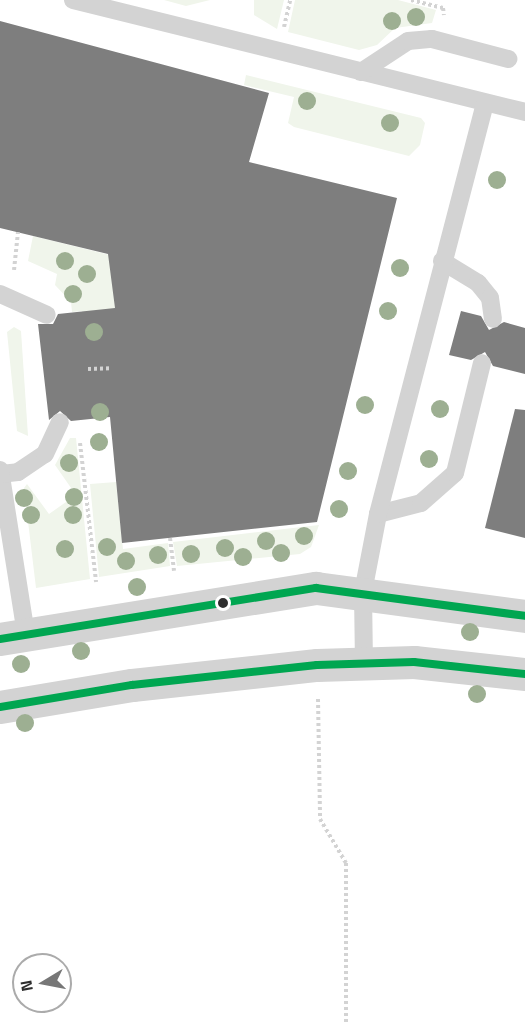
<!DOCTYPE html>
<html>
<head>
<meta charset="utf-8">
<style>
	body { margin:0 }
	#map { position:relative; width:525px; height:1025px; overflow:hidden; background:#fff; font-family:"Titillium Web",sans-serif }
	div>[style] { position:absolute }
	.green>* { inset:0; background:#f0f5eb }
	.building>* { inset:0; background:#7e7e7e }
	.path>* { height:4px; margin-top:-2px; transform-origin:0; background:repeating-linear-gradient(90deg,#d3d3d3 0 3px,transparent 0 6px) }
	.service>* { height:18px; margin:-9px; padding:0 9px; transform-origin:9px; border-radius:9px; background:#d3d3d3 }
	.tertiary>* { height:33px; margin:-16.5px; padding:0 16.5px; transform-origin:16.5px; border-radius:16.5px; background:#d3d3d3 }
	.bus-1>* { height:8px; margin:-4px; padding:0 4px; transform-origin:4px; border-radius:4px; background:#00a651 }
	.trees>* { width:18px; height:18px; margin:-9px; border-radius:50%; background:#9daf92 }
	.dots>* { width:16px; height:16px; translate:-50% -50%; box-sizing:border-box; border:3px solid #fff; border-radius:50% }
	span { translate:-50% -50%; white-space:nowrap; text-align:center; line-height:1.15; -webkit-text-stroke:6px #fff; paint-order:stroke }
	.north { position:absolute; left:12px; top:953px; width:60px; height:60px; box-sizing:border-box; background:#fff; border:2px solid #ababab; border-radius:50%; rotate:260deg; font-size:16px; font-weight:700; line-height:24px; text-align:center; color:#2e2e2e }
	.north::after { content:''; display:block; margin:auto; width:21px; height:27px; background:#777; clip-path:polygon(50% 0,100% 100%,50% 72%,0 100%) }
</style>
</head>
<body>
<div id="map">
	<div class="green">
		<i style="clip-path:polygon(164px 0,210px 0,186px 6px)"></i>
		<i style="clip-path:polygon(254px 0,284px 0,277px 29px,254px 15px)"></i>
		<i style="clip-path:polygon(295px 0,398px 0,436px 10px,432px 23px,395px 28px,377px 45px,359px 50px,288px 32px)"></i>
		<i style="clip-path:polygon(246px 75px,421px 118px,425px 123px,420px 145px,409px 156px,294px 127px,288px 123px,294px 97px,244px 85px)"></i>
		<i style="clip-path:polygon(33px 236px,114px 256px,116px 312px,87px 349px,82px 311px,72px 312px,71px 302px,55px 285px,57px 274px,28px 261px)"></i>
		<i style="clip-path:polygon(14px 327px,21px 331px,28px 436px,17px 431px,7px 332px)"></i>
		<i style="clip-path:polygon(70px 438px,76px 438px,90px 579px,36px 588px,24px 488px,27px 484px,49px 514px,76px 495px,55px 465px)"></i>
		<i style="clip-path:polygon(116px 482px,123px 549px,168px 543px,170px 566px,99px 577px,90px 484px)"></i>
		<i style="clip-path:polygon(319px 525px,311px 547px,300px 554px,177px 566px,173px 542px)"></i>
	</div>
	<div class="building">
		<i style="clip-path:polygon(0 21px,269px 93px,249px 162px,397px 198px,317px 522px,122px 543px,110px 417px,71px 421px,60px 411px,49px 420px,38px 324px,53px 324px,58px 314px,115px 308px,108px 254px,0 228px)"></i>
		<i style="clip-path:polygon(461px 311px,481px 316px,489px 330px,504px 322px,525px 328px,525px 374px,493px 366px,485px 352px,471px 360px,449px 355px)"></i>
		<i style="clip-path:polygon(515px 409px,525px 410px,525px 538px,485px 528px)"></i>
	</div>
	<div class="path">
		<i style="left:411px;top:0;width:33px;rotate:14deg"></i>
		<i style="left:443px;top:8px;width:7px;rotate:82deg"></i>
		<i style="left:284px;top:27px;width:28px;rotate:-77deg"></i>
		<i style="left:14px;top:270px;width:38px;rotate:-84deg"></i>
		<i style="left:88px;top:369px;width:23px;rotate:-2deg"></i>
		<i style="left:80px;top:443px;width:140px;rotate:83.4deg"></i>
		<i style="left:170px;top:538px;width:33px;rotate:83deg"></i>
		<i style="left:318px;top:699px;width:120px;rotate:89deg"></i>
		<i style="left:320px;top:819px;width:51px;rotate:59.4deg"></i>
		<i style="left:346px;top:863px;width:162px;rotate:90deg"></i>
	</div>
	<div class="service">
		<i style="left:73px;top:0;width:466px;rotate:13.9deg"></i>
		<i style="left:361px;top:72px;width:56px;rotate:-33.4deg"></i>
		<i style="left:408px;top:41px;width:24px;rotate:-5deg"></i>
		<i style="left:432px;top:39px;width:79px;rotate:14.7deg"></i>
		<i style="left:442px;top:261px;width:42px;rotate:31.4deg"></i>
		<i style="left:478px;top:283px;width:19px;rotate:51deg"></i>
		<i style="left:490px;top:298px;width:21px;rotate:82deg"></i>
		<i style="left:0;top:294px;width:51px;rotate:24.1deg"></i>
		<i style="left:0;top:470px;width:166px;rotate:81deg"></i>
		<i style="left:0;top:474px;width:18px;rotate:-6deg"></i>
		<i style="left:18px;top:472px;width:32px;rotate:-34deg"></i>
		<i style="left:45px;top:454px;width:35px;rotate:-65deg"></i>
		<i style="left:378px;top:514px;width:44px;rotate:-14.3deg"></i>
		<i style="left:421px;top:503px;width:45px;rotate:-41.4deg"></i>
		<i style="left:455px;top:473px;width:113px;rotate:-76.2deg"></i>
		<i style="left:364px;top:664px;width:72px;rotate:-90.8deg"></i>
		<i style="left:363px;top:592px;width:79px;rotate:-79.1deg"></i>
		<i style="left:378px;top:514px;width:424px;rotate:-75.4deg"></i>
	</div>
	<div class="tertiary">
		<i style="left:0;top:639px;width:320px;rotate:-9.2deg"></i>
		<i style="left:316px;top:588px;width:211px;rotate:7.6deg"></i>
		<i style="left:0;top:707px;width:134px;rotate:-9.5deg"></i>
		<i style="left:132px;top:685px;width:186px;rotate:-6.2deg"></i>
		<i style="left:317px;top:665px;width:97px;rotate:-1.8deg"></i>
		<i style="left:414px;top:662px;width:112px;rotate:6.2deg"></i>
	</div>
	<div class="bus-1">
		<i style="left:0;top:639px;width:320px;rotate:-9.2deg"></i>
		<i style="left:316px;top:588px;width:211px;rotate:7.6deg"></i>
		<i style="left:0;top:707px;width:134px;rotate:-9.5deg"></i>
		<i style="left:132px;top:685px;width:186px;rotate:-6.2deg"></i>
		<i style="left:317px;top:665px;width:97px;rotate:-1.8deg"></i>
		<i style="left:414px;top:662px;width:112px;rotate:6.2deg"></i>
	</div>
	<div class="trees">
		<i style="left:416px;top:17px"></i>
		<i style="left:392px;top:21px"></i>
		<i style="left:307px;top:101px"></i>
		<i style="left:390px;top:123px"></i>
		<i style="left:497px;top:180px"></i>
		<i style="left:65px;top:261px"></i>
		<i style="left:400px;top:268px"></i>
		<i style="left:87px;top:274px"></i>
		<i style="left:73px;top:294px"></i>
		<i style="left:388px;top:311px"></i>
		<i style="left:94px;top:332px"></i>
		<i style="left:365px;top:405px"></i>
		<i style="left:440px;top:409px"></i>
		<i style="left:100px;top:412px"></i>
		<i style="left:99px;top:442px"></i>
		<i style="left:429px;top:459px"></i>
		<i style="left:69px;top:463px"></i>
		<i style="left:348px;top:471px"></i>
		<i style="left:74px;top:497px"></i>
		<i style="left:24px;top:498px"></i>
		<i style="left:339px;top:509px"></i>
		<i style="left:31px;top:515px"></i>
		<i style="left:73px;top:515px"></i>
		<i style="left:304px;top:536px"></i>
		<i style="left:266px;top:541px"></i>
		<i style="left:107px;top:547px"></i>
		<i style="left:225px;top:548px"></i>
		<i style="left:65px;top:549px"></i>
		<i style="left:281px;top:553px"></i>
		<i style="left:191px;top:554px"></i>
		<i style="left:158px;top:555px"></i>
		<i style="left:243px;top:557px"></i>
		<i style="left:126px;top:561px"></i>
		<i style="left:137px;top:587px"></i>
		<i style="left:470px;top:632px"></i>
		<i style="left:81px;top:651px"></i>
		<i style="left:21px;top:664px"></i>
		<i style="left:477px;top:694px"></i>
		<i style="left:25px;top:723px"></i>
	</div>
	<div class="dots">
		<i style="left:223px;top:603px;background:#2e2e2e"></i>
	</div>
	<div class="north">N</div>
</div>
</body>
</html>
